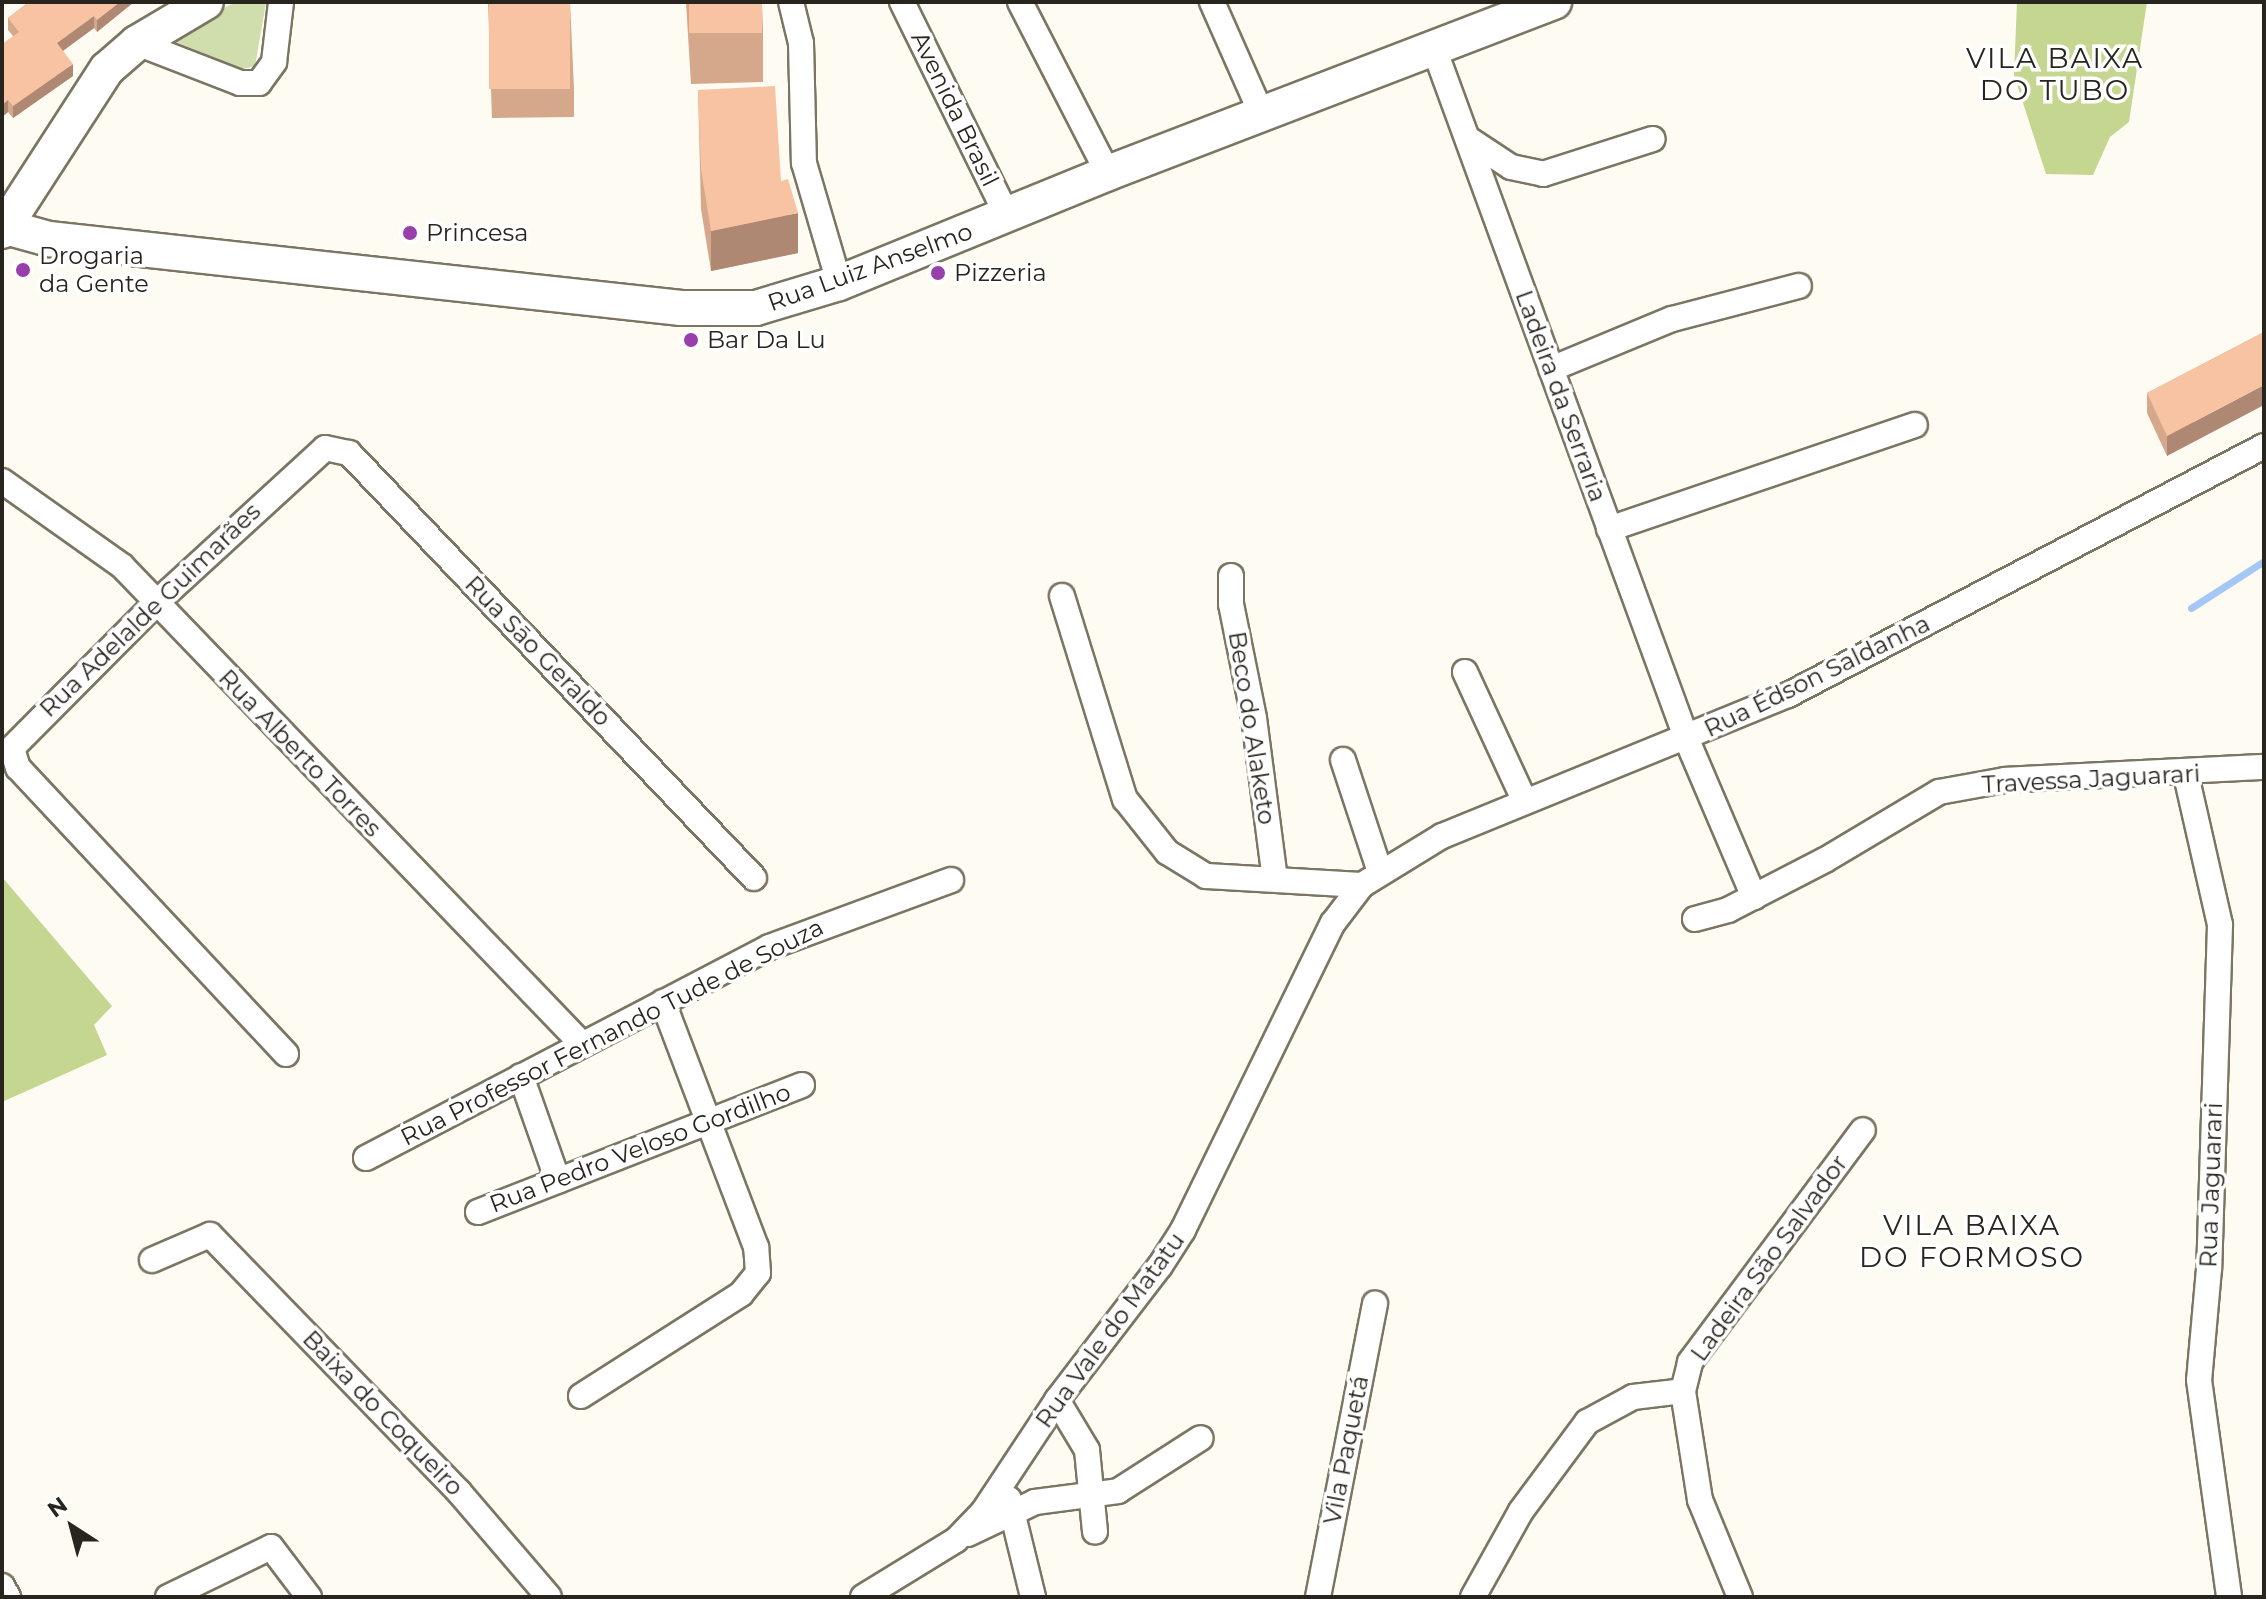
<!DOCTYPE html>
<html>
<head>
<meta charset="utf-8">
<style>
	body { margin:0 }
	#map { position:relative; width:2266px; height:1599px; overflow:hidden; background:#fefbf3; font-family:Montserrat,sans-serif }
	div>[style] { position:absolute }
	.green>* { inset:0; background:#d0ddad }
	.forest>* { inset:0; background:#c4d690 }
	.stream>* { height:7px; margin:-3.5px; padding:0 3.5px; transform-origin:3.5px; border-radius:3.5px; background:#a4c7f5 }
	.roads { filter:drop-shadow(2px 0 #7b7563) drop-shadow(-2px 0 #7b7563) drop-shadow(0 2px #7b7563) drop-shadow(0 -2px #7b7563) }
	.street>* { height:24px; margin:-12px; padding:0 12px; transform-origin:12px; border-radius:12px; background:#fff }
	.secondary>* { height:34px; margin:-17px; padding:0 17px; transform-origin:17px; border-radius:17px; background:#fff }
	.wall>* { inset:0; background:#d5a88c }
	.shaded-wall>* { inset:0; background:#ae8872 }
	.building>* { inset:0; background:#f8c3a3; transform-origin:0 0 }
	.dots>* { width:22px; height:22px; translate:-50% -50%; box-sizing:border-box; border:4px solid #fff; border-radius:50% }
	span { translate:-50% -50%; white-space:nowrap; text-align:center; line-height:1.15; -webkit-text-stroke:7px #fff; paint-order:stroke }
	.street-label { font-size:24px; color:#28251e }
	.poi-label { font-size:24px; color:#28251e }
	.left { translate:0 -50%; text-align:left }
	.quarter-label { font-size:28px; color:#28251e; letter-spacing:2px }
	.frame { position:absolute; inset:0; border:4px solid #28251e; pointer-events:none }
	.north { position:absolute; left:32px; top:1487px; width:80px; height:80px; -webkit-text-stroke:6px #fff; paint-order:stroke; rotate:324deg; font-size:22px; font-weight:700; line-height:32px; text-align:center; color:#28251e }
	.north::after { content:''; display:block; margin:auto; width:28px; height:36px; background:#28251e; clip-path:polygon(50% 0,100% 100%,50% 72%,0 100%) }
</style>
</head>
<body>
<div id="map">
	<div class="green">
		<i style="clip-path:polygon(236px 2px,266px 3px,255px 66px,242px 69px,176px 42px,178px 31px)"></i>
	</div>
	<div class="forest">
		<i style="clip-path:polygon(2017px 2px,2147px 2px,2129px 122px,2110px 137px,2093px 175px,2046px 174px,2014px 75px)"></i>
		<i style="clip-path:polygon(2px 877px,112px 1006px,94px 1025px,107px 1055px,2px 1102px)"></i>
	</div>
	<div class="stream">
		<i style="left:2191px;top:608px;width:87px;rotate:-32.8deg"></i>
	</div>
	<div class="roads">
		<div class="street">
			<i style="left:791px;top:2px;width:42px;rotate:76.3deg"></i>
			<i style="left:801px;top:43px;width:120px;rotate:88.6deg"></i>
			<i style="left:804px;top:163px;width:125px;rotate:73.7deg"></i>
			<i style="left:902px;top:2px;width:237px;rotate:63.8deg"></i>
			<i style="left:1020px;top:2px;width:192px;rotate:62.8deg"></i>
			<i style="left:1212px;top:2px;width:124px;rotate:66.1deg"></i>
			<i style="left:137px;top:43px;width:110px;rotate:21.2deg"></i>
			<i style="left:240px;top:83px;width:19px"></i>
			<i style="left:259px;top:83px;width:26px;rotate:-54deg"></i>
			<i style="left:274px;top:62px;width:60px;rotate:-83.3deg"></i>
			<i style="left:1435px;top:51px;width:734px;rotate:69.91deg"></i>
			<i style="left:1687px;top:740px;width:171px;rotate:66.9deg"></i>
			<i style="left:1470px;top:140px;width:49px;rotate:33.4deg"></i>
			<i style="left:1511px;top:167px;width:33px;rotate:12deg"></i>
			<i style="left:1543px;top:174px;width:115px;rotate:-17.7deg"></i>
			<i style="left:1551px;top:369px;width:131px;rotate:-22.5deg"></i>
			<i style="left:1672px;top:319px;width:131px;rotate:-14.6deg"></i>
			<i style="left:2px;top:481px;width:147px;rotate:35.3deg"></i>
			<i style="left:122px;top:566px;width:663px;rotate:46.1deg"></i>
			<i style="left:1609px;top:529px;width:323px;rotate:-18.8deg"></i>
			<i style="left:1231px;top:576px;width:28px;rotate:90deg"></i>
			<i style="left:1231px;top:604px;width:116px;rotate:78.6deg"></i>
			<i style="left:1254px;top:718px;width:162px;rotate:82.6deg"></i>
			<i style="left:1062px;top:596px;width:213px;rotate:72.8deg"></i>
			<i style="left:1125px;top:799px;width:68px;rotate:51.6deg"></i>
			<i style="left:1167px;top:852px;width:46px;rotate:31.6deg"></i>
			<i style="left:1206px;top:876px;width:156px;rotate:3.3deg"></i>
			<i style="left:1465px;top:672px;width:143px;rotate:65.2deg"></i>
			<i style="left:1343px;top:760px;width:118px;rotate:71.7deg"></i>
			<i style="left:2186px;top:775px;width:154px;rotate:77.2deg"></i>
			<i style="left:2220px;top:925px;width:344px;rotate:91.8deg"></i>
			<i style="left:2209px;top:1269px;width:111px;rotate:95.1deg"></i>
			<i style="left:2199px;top:1380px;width:219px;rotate:82.1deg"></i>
			<i style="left:1695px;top:919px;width:34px;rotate:-15deg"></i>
			<i style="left:1728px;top:910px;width:109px;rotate:-27.3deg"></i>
			<i style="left:1825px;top:860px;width:133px;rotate:-30.8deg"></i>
			<i style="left:1939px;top:792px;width:67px;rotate:-10.3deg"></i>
			<i style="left:2005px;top:780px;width:259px;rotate:-2.9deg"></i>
			<i style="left:286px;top:1054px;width:392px;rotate:-133.1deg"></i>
			<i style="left:18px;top:768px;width:21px;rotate:-107deg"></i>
			<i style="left:12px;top:748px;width:204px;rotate:-45.2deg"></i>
			<i style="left:156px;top:603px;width:229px;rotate:-42.5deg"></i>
			<i style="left:325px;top:448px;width:25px;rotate:12deg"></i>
			<i style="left:349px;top:453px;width:587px;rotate:46.38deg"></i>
			<i style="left:521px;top:1076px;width:111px;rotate:70.6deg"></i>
			<i style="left:366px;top:1158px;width:455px;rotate:-27.6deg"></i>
			<i style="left:769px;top:947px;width:194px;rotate:-20.2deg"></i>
			<i style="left:478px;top:1212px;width:348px;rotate:-21.4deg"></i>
			<i style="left:152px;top:1260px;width:63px;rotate:-23.3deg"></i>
			<i style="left:210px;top:1235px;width:358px;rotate:45.9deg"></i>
			<i style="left:459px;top:1492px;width:138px;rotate:49.4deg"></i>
			<i style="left:581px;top:1396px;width:190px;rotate:-32.5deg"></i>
			<i style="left:741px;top:1294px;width:27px;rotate:-51deg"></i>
			<i style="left:758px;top:1273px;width:26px;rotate:-94deg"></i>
			<i style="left:756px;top:1247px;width:262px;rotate:-110.8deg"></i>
			<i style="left:1057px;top:1400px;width:58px;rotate:59deg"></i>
			<i style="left:1087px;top:1450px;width:82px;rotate:84.4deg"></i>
			<i style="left:1009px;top:1499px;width:101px;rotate:76.2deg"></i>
			<i style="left:968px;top:1534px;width:74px;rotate:-25.5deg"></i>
			<i style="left:1035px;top:1502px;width:84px;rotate:-7.5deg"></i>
			<i style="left:1118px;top:1491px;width:98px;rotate:-32.6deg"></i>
			<i style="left:2px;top:1586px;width:13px;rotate:61deg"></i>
			<i style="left:168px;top:1597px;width:114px;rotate:-25.9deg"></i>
			<i style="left:271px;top:1547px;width:63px;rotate:52.8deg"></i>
			<i style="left:863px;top:1597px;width:109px;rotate:-31.5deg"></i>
			<i style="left:956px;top:1540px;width:39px;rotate:-46deg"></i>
			<i style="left:983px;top:1512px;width:134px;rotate:-56.5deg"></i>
			<i style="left:1057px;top:1400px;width:169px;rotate:-52.5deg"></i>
			<i style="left:1160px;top:1266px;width:43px;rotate:-57.4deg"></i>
			<i style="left:1183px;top:1230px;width:342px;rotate:-64deg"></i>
			<i style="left:1333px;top:923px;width:48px;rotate:-52.7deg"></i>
			<i style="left:1362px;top:885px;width:94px;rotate:-31.5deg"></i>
			<i style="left:1442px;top:836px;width:374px;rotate:-22.2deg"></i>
			<i style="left:1788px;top:695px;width:537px;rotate:-27.61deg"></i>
			<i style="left:1318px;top:1597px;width:299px;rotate:-79deg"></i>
			<i style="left:1473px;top:1597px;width:98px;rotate:-60.8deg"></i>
			<i style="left:1521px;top:1511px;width:111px;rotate:-53.4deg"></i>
			<i style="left:1587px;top:1422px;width:52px;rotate:-28.5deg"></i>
			<i style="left:1633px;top:1397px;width:50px;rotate:-6.8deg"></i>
			<i style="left:1740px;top:1597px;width:105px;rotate:-112.4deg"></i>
			<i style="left:1700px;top:1500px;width:110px;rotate:-98.9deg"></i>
			<i style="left:1683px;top:1391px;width:30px;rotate:-76deg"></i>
			<i style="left:1690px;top:1362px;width:289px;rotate:-53.3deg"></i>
		</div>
		<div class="secondary">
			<i style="left:2px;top:226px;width:49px;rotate:15.5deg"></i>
			<i style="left:49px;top:239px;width:636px;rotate:6.23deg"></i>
			<i style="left:681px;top:308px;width:75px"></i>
			<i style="left:756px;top:308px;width:87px;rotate:-16.8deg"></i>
			<i style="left:839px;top:283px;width:291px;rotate:-22.2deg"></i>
			<i style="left:1108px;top:173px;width:478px;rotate:-21deg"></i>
			<i style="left:2px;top:231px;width:193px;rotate:-57.1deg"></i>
			<i style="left:107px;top:69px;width:40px;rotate:-41deg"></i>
			<i style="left:137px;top:43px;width:80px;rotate:-30.7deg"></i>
		</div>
	</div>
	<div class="wall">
		<i style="clip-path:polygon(25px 2px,134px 2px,97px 32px,94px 28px,63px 51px,73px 76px,13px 118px,8px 112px,2px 117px,13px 36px,8px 30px,8px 18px,26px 4px)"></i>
		<i style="clip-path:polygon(488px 2px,570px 2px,574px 89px,574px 117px,492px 118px)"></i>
		<i style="clip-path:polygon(686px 2px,762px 2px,763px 31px,763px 82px,691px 84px)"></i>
		<i style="clip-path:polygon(698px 90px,781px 181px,798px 253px,711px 271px,701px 209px)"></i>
		<i style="clip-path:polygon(2264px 332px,2167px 456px,2147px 413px,2147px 393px)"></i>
	</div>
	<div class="shaded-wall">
		<i style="clip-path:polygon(120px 2px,134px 2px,97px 32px,97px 20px)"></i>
		<i style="clip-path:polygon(94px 16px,94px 28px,57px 55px,57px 43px)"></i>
		<i style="clip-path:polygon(73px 64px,73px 76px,13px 118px,13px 106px)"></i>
		<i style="clip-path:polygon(8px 100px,8px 112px,2px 117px,2px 105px)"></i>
		<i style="clip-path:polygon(798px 213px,798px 253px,711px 271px,711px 231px)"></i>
		<i style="clip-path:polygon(2264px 385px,2264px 405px,2167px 456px,2167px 436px)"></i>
	</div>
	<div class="building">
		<i style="clip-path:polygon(29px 2px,120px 2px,97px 20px,94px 16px,57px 43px,73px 64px,13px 106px,8px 100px,2px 105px,2px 44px,19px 32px,8px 18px)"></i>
		<i style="left:489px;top:2px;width:81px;height:87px"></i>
		<i style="left:689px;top:2px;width:73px;height:31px"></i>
		<i style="clip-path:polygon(775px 86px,781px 181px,788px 179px,798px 213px,711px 231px,701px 169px,698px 90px)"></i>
		<i style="clip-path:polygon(2264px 332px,2264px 385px,2167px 436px,2147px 393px)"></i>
	</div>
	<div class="dots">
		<i style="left:410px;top:233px;background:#983fab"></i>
		<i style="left:23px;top:270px;background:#983fab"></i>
		<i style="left:938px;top:273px;background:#983fab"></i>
		<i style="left:691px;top:340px;background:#983fab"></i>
	</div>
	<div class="street-label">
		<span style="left:955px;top:109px;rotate:64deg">Avenida Brasil</span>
		<span style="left:870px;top:267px;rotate:-20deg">Rua Luiz Anselmo</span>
		<span style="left:1561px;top:396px;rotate:70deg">Ladeira da Serraria</span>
		<span style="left:150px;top:610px;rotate:-44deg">Rua Adelalde Guimarães</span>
		<span style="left:538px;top:651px;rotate:46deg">Rua Sāo Geraldo</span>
		<span style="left:1817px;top:676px;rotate:-26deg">Rua Édson Saldanha</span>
		<span style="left:1252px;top:728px;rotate:81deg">Beco do Alaketo</span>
		<span style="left:300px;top:753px;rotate:46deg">Rua Alberto Torres</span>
		<span style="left:2091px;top:779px;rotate:-3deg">Travessa Jaguarari</span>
		<span style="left:612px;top:1032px;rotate:-27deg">Rua Professor Fernando Tude de Souza</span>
		<span style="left:640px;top:1148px;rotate:-21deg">Rua Pedro Veloso Gordilho</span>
		<span style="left:2211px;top:1185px;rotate:-88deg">Rua Jaguarari</span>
		<span style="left:1769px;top:1258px;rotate:-54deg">Ladeira São Salvador</span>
		<span style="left:1110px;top:1330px;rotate:-54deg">Rua Vale do Matatu</span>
		<span style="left:383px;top:1413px;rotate:46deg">Baixa do Coqueiro</span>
		<span style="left:1346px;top:1450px;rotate:-79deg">Vila Paquetá</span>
	</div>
	<div class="poi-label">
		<span class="left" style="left:426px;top:233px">Princesa</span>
		<span class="left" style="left:39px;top:270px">Drogaria<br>da Gente</span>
		<span class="left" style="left:954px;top:273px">Pizzeria</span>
		<span class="left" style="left:707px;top:340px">Bar Da Lu</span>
	</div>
	<div class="quarter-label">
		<span style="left:2055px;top:74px">VILA BAIXA<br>DO TUBO</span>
		<span style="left:1972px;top:1241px">VILA BAIXA<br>DO FORMOSO</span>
	</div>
	<div class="frame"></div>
	<div class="north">N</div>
</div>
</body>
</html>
